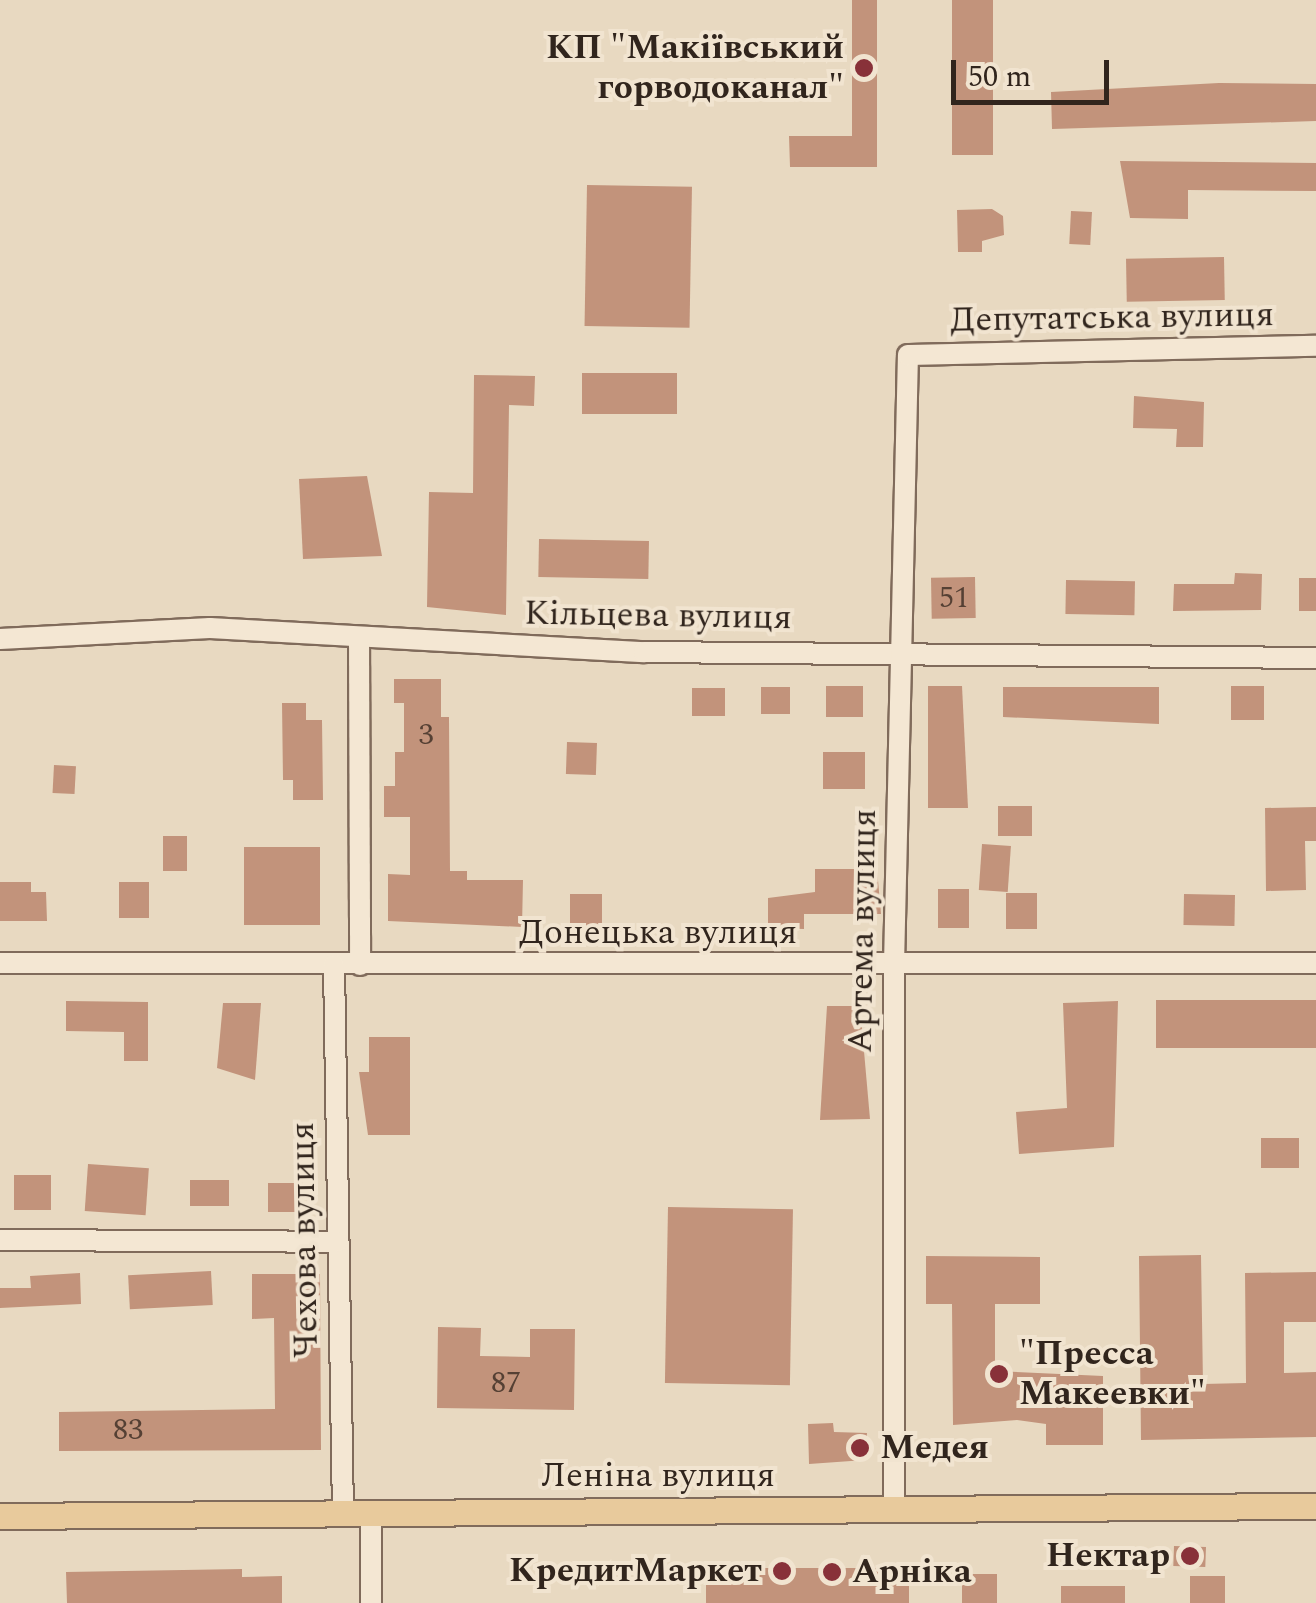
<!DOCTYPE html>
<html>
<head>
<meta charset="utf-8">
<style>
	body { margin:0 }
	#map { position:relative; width:1316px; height:1603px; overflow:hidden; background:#e8d9c1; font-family:Spectral,serif }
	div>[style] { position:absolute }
	.building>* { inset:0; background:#c2937b; transform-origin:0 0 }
	.roads { filter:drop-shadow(2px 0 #806b5b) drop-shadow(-2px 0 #806b5b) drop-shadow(0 2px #806b5b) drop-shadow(0 -2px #806b5b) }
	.minor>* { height:20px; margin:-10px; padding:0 10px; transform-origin:10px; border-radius:10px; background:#f4e7d3 }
	.major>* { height:25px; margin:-12.5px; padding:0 12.5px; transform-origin:12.5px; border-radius:12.5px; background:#e8ca9c }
	.dots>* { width:28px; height:28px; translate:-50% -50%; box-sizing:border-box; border:5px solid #f1e4d0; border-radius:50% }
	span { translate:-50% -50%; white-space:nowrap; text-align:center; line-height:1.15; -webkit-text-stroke:8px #f1e4d0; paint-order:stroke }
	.number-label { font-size:30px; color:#554034 }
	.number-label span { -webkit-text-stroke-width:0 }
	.poi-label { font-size:35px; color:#31251d; font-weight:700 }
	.right { translate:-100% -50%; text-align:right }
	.left { translate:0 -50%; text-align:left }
	.street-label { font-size:35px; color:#31251d }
	.scale { position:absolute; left:951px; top:60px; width:158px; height:45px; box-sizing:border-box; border:5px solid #31251d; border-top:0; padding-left:12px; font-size:30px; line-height:35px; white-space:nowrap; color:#31251d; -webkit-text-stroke:8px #f1e4d0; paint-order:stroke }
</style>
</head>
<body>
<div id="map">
	<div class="building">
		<i style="clip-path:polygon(852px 0,877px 0,877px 167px,790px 167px,789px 136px,852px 136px)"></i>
		<i style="left:952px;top:0;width:41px;height:155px"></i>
		<i style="clip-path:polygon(1219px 83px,1316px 84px,1316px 121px,1052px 129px,1051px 92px)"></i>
		<i style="clip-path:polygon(1120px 161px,1316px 163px,1316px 191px,1188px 190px,1188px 219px,1130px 218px)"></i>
		<i style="left:587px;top:185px;width:105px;height:141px;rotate:1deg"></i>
		<i style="clip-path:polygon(992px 209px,1003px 216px,1004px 235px,982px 241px,982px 252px,958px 252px,957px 210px)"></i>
		<i style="left:1071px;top:211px;width:21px;height:33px;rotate:3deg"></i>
		<i style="left:1224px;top:257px;width:43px;height:98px;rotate:89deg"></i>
		<i style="left:582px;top:373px;width:95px;height:41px"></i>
		<i style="clip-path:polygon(474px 375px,535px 376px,534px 406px,509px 405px,506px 615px,427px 607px,429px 492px,473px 493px)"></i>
		<i style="clip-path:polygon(1134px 396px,1204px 402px,1203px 447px,1176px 447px,1177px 429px,1133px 428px)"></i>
		<i style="clip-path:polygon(367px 476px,382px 556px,303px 559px,299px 479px)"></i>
		<i style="left:539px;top:539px;width:110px;height:38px;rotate:1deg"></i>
		<i style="clip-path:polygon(1235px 573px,1262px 574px,1261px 610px,1173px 611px,1174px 584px,1234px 584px)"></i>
		<i style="left:975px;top:577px;width:41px;height:44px;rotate:89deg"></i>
		<i style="left:1299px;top:578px;width:17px;height:33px"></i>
		<i style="left:1066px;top:580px;width:69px;height:34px;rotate:1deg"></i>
		<i style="clip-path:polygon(394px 679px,441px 679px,441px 717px,449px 717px,450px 871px,467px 871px,467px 880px,523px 880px,522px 927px,388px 921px,388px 874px,410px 875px,410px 817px,384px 817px,384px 786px,395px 786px,395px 752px,404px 752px,404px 703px,394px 703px)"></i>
		<i style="left:826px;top:686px;width:37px;height:31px"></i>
		<i style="clip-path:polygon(928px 686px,962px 686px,968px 808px,928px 808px)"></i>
		<i style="left:1231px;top:686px;width:33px;height:34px"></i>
		<i style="left:761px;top:687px;width:29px;height:27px"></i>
		<i style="clip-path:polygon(1003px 687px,1159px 687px,1159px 724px,1003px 717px)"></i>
		<i style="left:692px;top:688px;width:33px;height:28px"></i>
		<i style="clip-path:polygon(282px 703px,306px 703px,306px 720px,322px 720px,323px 800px,293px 800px,293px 780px,283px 780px)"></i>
		<i style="left:567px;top:742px;width:30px;height:32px;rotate:2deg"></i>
		<i style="left:823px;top:752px;width:42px;height:37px"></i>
		<i style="left:54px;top:765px;width:22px;height:28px;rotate:3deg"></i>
		<i style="left:998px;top:806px;width:34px;height:30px"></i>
		<i style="clip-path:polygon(1316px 807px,1316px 841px,1305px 841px,1306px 890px,1266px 891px,1265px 808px)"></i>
		<i style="left:163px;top:836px;width:24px;height:35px"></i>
		<i style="left:982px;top:844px;width:29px;height:46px;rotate:4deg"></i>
		<i style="left:320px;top:847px;width:78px;height:76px;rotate:90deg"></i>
		<i style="clip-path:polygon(815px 869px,877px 869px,881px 914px,804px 914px,804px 929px,768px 928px,768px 898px,815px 892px)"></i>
		<i style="clip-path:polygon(0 882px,31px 882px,31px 892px,46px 892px,47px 921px,0 921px)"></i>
		<i style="left:119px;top:882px;width:30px;height:36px"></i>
		<i style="left:938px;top:889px;width:31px;height:39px"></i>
		<i style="left:1006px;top:893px;width:31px;height:36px"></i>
		<i style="left:570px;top:894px;width:32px;height:33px"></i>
		<i style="left:1184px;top:894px;width:51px;height:31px;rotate:1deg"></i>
		<i style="left:1316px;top:1000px;width:48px;height:160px;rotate:90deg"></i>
		<i style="clip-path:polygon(66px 1001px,148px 1002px,148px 1061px,124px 1061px,124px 1032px,66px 1031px)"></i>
		<i style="clip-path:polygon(1118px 1001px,1114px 1147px,1019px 1154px,1016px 1112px,1067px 1108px,1063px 1003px)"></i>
		<i style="clip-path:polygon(223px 1003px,261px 1003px,255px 1080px,217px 1068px)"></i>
		<i style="clip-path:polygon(827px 1006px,860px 1006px,870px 1119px,820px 1120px)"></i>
		<i style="clip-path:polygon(369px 1037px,410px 1037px,410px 1135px,368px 1135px,359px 1072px,369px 1072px)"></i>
		<i style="left:1261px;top:1138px;width:38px;height:30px"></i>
		<i style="left:88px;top:1164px;width:61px;height:47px;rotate:4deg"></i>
		<i style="left:14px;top:1175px;width:37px;height:35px"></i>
		<i style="left:190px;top:1180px;width:39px;height:26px"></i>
		<i style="left:268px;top:1183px;width:29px;height:29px"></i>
		<i style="left:668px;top:1207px;width:125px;height:176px;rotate:1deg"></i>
		<i style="clip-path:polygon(1201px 1255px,1203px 1384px,1246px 1383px,1245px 1273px,1316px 1272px,1316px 1322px,1284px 1322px,1284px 1373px,1316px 1372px,1316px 1437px,1141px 1440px,1139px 1256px)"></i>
		<i style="clip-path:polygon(926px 1256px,1040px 1257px,1040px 1304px,995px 1304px,995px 1371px,1103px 1376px,1103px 1445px,1046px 1445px,1046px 1424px,1017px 1420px,953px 1425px,952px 1304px,926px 1304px)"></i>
		<i style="left:211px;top:1271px;width:34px;height:83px;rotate:87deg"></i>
		<i style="clip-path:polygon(80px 1273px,81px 1304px,0 1308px,0 1288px,31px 1288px,30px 1276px)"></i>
		<i style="clip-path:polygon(252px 1274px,320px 1274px,321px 1450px,59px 1451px,59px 1412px,275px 1409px,274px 1318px,252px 1319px)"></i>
		<i style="clip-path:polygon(438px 1327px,481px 1328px,480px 1356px,530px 1357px,530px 1329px,575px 1329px,574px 1410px,437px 1408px)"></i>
		<i style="clip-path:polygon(833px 1423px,834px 1432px,867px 1433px,865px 1460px,809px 1464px,808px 1424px)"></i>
		<i style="left:1174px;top:1546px;width:32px;height:20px;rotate:2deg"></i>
		<i style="clip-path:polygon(747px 1568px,909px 1568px,909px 1603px,706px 1603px,706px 1579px,747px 1579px)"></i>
		<i style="clip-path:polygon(242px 1569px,242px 1577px,282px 1576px,282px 1603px,67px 1603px,66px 1572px)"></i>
		<i style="left:962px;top:1574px;width:35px;height:29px"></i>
		<i style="left:1190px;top:1576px;width:35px;height:27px"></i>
		<i style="left:1061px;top:1586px;width:64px;height:17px"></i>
	</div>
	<div class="roads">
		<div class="minor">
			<i style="left:359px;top:638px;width:327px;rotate:89.8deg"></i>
			<i style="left:0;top:639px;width:210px;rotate:-3deg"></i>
			<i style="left:210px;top:628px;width:435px;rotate:3.2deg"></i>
			<i style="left:644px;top:652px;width:672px;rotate:0.51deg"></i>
			<i style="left:0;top:963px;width:1316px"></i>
			<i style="left:334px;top:965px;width:548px;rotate:89.06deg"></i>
			<i style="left:0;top:1240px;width:337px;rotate:0.3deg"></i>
			<i style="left:894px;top:1509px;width:544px;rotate:-90deg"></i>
			<i style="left:894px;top:965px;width:610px;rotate:-88.69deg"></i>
			<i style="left:908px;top:355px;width:408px;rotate:-1.3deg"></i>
			<i style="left:371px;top:1603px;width:89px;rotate:-90deg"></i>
		</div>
		<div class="major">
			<i style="left:0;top:1516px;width:1316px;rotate:-0.44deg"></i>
		</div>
	</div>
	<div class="dots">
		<i style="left:864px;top:68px;background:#883139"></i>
		<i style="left:999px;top:1374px;background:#883139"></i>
		<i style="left:860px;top:1448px;background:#883139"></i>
		<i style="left:1190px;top:1556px;background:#883139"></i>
		<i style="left:782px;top:1571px;background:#883139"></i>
		<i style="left:832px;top:1572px;background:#883139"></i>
	</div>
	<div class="number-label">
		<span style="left:954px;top:598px">51</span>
		<span style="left:426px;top:735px">3</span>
		<span style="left:506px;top:1383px">87</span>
		<span style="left:128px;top:1430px">83</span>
	</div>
	<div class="poi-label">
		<span class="right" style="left:844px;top:68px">КП "Макіївський<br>горводоканал"</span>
		<span class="left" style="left:1019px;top:1374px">"Пресса<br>Макеевки"</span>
		<span class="left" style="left:880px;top:1448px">Медея</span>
		<span class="right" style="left:1170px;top:1556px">Нектар</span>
		<span class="right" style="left:762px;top:1571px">КредитМаркет</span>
		<span class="left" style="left:852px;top:1572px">Арніка</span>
	</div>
	<div class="street-label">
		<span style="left:1112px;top:318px;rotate:-1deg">Депутатська вулиця</span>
		<span style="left:658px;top:616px;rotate:1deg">Кільцева вулиця</span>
		<span style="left:863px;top:931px;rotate:-89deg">Артема вулиця</span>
		<span style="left:658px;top:933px">Донецька вулиця</span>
		<span style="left:305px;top:1240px;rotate:-91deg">Чехова вулиця</span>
		<span style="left:658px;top:1476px">Леніна вулиця</span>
	</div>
	<div class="scale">50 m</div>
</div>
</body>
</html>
